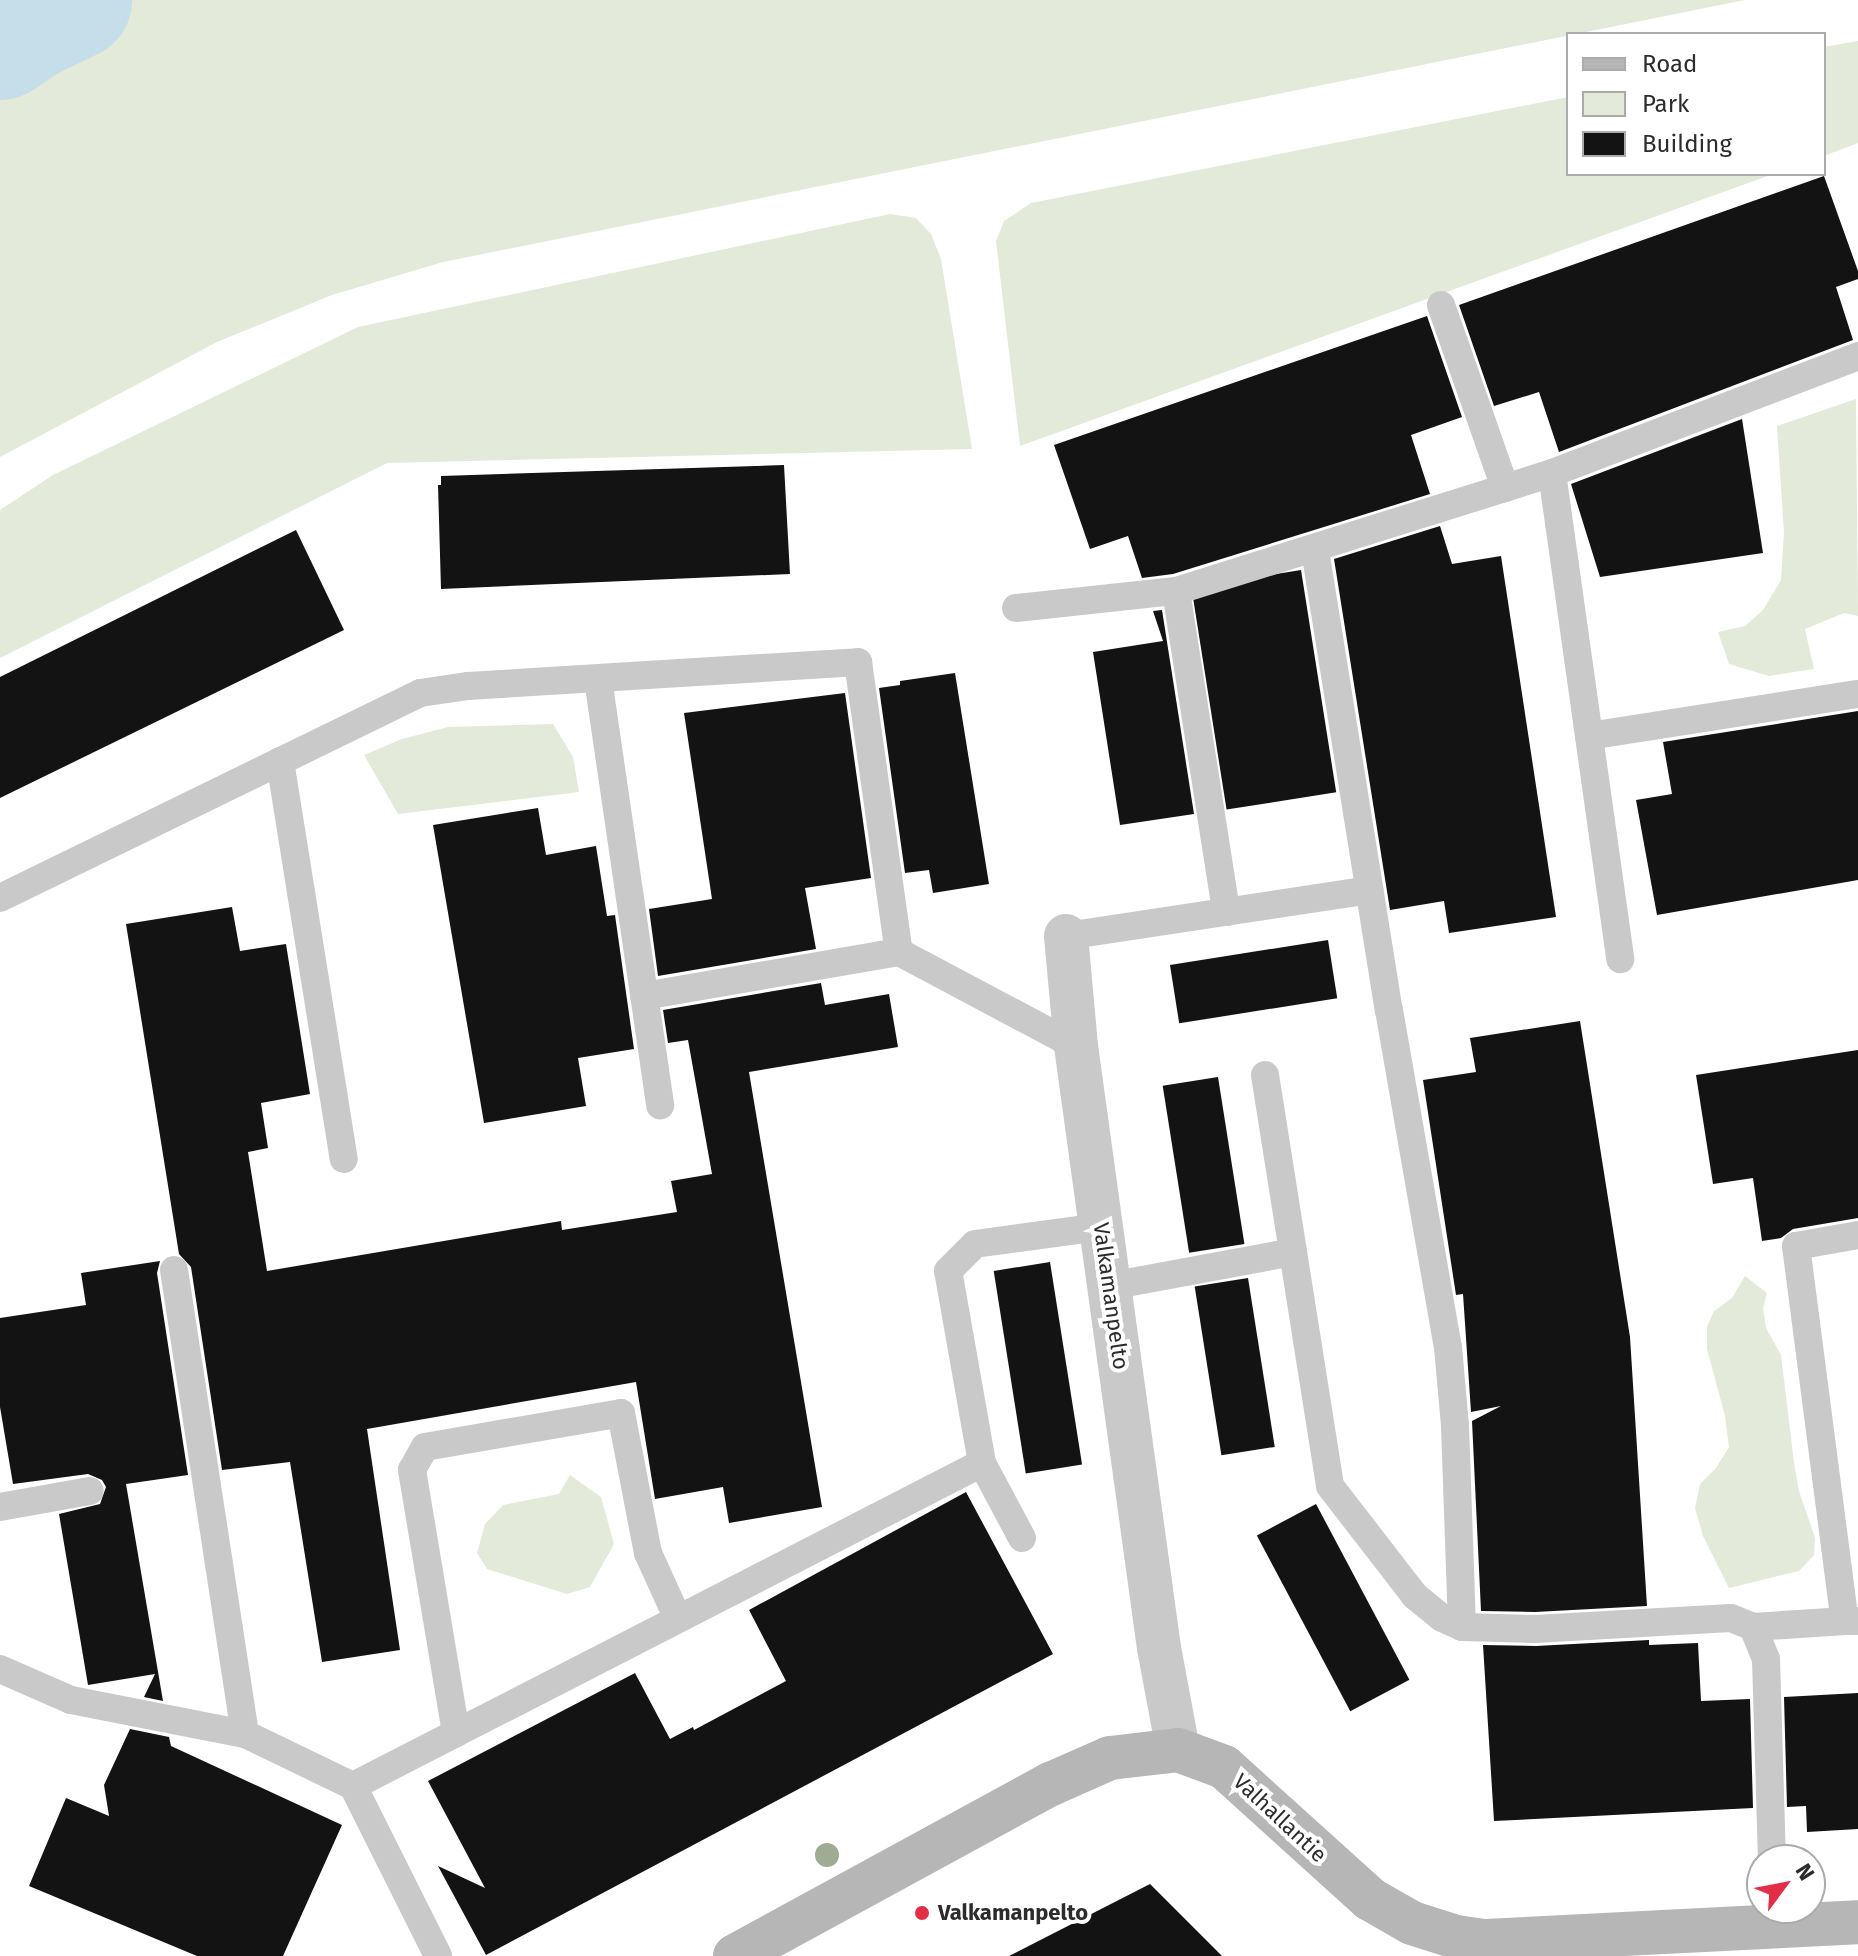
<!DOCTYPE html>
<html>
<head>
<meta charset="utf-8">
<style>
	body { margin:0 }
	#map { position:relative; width:1858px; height:1956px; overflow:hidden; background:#fff; font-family:"Fira Sans",sans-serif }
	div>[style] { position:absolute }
	.green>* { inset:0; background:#e3ead9 }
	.river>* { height:120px; margin:-60px; padding:0 60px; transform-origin:60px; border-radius:60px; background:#c5deea }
	.building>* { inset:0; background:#131313; transform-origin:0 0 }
	.lane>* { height:28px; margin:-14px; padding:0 14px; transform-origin:14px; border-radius:14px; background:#c9c9c9 }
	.street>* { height:44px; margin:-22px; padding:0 22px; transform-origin:22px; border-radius:22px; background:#c9c9c9 }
	.secondary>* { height:44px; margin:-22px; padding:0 22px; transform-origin:22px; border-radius:22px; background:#b6b6b6 }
	.trees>* { width:24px; height:24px; margin:-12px; border-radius:50%; background:#a0ab93 }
	.dots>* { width:22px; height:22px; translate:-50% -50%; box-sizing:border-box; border:4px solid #fff; border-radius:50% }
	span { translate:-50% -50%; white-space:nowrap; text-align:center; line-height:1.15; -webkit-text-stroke:8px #fff; paint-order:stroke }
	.street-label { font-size:22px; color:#2c2c2c }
	.poi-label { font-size:22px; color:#2c2c2c; font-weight:700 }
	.left { translate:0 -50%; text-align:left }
	.legend { position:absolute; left:1566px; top:32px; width:260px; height:144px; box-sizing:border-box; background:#fff; border:2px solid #ababab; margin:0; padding:10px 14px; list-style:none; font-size:24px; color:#2c2c2c }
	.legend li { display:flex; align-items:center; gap:16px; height:40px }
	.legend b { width:40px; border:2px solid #ababab }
	.north { position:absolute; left:1746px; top:1844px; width:80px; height:80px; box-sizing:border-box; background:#fff; border:2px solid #ababab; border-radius:50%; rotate:58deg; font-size:22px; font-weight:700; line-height:32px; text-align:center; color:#2c2c2c }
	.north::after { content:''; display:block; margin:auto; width:28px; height:36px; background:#e42d47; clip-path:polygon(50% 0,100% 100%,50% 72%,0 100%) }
</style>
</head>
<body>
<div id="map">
	<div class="green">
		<i style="clip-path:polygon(0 0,1745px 0,443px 262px,332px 295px,217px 342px,0 457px)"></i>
		<i style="clip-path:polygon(1858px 41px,1858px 143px,1824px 156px,1824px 47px)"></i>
		<i style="clip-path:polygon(1568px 97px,1568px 174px,1773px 174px,1020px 446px,996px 241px,1004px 221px,1031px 203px)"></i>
		<i style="clip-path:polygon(890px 214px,916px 218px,931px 234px,941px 259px,972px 449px,387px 463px,0 658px,0 510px,53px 475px,358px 327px)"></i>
		<i style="clip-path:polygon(1856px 399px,1858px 616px,1844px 613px,1805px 629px,1814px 669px,1769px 676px,1729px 664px,1718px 632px,1745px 626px,1763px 610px,1781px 580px,1784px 533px,1777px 426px)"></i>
		<i style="clip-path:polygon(553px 724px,573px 757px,579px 792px,398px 814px,364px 755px,402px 739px,448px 727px)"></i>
		<i style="clip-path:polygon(1745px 1276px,1767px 1293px,1763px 1308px,1766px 1328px,1781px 1355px,1794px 1463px,1799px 1491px,1815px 1538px,1814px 1555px,1799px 1571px,1729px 1588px,1703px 1536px,1695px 1508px,1700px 1484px,1716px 1468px,1729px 1447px,1725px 1416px,1707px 1349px,1707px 1327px,1714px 1311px,1732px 1298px)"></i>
		<i style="clip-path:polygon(570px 1475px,601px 1497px,614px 1544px,590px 1587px,567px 1594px,487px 1569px,477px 1553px,485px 1524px,503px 1505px,559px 1494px)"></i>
	</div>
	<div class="river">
		<i style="left:0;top:40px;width:34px;rotate:-34deg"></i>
		<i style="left:28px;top:21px;width:49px;rotate:-25.5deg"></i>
	</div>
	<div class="building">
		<i style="clip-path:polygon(1824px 176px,1858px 271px,1858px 279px,1836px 287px,1853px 340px,1559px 452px,1539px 392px,1494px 406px,1459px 305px)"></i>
		<i style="clip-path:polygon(1427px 316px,1462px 417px,1411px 435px,1430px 494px,1173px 574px,1142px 578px,1128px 536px,1090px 549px,1054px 445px)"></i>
		<i style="clip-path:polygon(1742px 419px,1763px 553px,1600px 577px,1571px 484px)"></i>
		<i style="clip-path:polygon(784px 465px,790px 574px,441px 589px,438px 485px,441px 485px,441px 476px)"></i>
		<i style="clip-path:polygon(1440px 526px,1452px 564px,1501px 556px,1556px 917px,1449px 933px,1444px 901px,1390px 910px,1334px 559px)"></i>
		<i style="clip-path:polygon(296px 530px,344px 630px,0 798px,0 677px)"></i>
		<i style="left:1301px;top:570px;width:225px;height:111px;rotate:81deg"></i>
		<i style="clip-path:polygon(1162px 610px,1194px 814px,1120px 825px,1093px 652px,1163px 641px,1153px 611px)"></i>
		<i style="clip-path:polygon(955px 673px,989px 884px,933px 893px,929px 870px,905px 873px,879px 688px,900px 685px,900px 681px)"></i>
		<i style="clip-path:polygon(845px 693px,871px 878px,805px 888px,816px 949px,658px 976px,649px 909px,712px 899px,684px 713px)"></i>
		<i style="clip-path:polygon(1858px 711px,1858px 880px,1657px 915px,1636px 800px,1672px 794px,1663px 742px)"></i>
		<i style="clip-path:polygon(538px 808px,546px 855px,596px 846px,607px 916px,615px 915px,634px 1049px,578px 1058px,586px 1106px,484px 1123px,433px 825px)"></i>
		<i style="clip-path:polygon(232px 907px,240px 951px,286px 944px,310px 1094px,261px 1103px,268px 1148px,248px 1152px,267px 1271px,561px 1221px,562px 1230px,677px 1212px,671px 1181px,712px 1174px,688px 1040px,668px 1043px,663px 1010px,821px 983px,825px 1005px,889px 994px,898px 1047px,749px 1072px,822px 1507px,729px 1523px,723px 1487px,655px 1499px,636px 1382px,367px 1429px,400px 1650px,322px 1662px,290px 1462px,222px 1470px,191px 1267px,179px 1254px,126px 924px)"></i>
		<i style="left:1328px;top:940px;width:59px;height:160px;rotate:81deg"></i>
		<i style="clip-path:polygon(1580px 1021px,1630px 1337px,1647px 1606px,1535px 1612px,1481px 1611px,1472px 1421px,1501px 1406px,1471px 1412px,1463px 1294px,1456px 1295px,1423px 1080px,1476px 1072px,1470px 1038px)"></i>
		<i style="clip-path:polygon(1858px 1050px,1858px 1218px,1793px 1229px,1781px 1238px,1762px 1241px,1753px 1178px,1713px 1184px,1696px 1075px)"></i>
		<i style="left:1218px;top:1077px;width:169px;height:56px;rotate:81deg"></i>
		<i style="clip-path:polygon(160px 1261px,157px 1273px,188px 1475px,126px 1484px,163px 1701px,144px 1697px,155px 1674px,88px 1685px,59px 1514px,100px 1504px,106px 1487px,102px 1480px,88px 1474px,13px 1484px,0 1407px,0 1318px,86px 1305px,81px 1273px)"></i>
		<i style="left:1050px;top:1262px;width:205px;height:57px;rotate:81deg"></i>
		<i style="left:1248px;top:1278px;width:171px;height:54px;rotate:81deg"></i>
		<i style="clip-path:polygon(966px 1492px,1053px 1654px,486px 1955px,438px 1866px,485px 1888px,428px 1781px,635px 1673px,670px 1739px,693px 1727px,694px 1730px,786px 1681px,749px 1610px)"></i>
		<i style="left:1316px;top:1504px;width:199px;height:67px;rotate:62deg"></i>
		<i style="clip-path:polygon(1649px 1640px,1649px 1645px,1698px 1643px,1701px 1701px,1750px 1699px,1753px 1808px,1494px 1821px,1483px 1645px,1536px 1646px)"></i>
		<i style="clip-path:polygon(1858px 1693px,1858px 1829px,1807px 1832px,1806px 1806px,1787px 1807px,1784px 1697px)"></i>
		<i style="clip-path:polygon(130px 1729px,169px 1737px,171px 1746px,342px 1825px,283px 1956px,197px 1956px,29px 1886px,66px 1798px,109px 1816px,104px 1785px)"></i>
		<i style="clip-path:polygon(1150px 1884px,1222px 1956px,1009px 1956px)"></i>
	</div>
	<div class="lane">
		<i style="left:1441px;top:305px;width:194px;rotate:70.7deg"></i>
		<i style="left:1552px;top:473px;width:491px;rotate:82deg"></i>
		<i style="left:1315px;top:550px;width:466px;rotate:80.9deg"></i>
		<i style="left:1389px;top:1010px;width:342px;rotate:80.1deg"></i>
		<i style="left:1448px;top:1347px;width:79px;rotate:84.9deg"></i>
		<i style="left:1455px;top:1426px;width:201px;rotate:88deg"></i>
		<i style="left:1176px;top:591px;width:325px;rotate:81.1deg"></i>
		<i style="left:1016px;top:608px;width:161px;rotate:-6.1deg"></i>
		<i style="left:1176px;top:591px;width:394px;rotate:-17.4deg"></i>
		<i style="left:1552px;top:473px;width:328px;rotate:-20.9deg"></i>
		<i style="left:598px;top:679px;width:431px;rotate:81.7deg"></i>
		<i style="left:1589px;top:736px;width:272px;rotate:-8.9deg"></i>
		<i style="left:280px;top:761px;width:403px;rotate:80.9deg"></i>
		<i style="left:0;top:898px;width:467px;rotate:-26deg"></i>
		<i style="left:420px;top:693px;width:49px;rotate:-8.3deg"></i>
		<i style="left:468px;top:686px;width:391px;rotate:-3.5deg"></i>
		<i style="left:858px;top:662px;width:293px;rotate:82deg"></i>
		<i style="left:899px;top:952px;width:200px;rotate:28deg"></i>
		<i style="left:1066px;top:936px;width:307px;rotate:-8.6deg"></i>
		<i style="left:644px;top:996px;width:259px;rotate:-9.8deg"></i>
		<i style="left:1265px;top:1075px;width:416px;rotate:81deg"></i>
		<i style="left:1330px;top:1486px;width:139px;rotate:52.3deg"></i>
		<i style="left:1415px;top:1596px;width:35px;rotate:39deg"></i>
		<i style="left:1442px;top:1618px;width:22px;rotate:24deg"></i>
		<i style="left:1462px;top:1627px;width:73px;rotate:1.6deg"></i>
		<i style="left:1535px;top:1629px;width:196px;rotate:-3.2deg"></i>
		<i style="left:1731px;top:1618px;width:24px;rotate:22deg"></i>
		<i style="left:1753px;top:1627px;width:35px;rotate:68deg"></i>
		<i style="left:1766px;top:1659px;width:201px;rotate:88.3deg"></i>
		<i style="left:1858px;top:1235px;width:63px;rotate:169.9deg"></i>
		<i style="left:1796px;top:1246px;width:378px;rotate:82.6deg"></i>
		<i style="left:1845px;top:1621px;width:13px"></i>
		<i style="left:174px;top:1270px;width:469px;rotate:81.3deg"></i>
		<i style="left:245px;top:1734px;width:120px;rotate:25.7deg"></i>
		<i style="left:353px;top:1786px;width:190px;rotate:63.4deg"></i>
		<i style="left:1110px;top:1286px;width:186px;rotate:-10.5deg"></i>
		<i style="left:0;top:1507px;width:91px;rotate:-10.1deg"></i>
		<i style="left:1022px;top:1538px;width:85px;rotate:-118.1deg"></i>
		<i style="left:982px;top:1463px;width:195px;rotate:-100deg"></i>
		<i style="left:948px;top:1271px;width:38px;rotate:-45deg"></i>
		<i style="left:975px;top:1244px;width:127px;rotate:-7.7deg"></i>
		<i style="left:1753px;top:1627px;width:92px;rotate:-3.7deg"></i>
		<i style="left:0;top:1669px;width:77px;rotate:23.6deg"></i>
		<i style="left:71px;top:1700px;width:177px;rotate:11.1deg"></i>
		<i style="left:456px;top:1733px;width:267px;rotate:-99.5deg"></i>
		<i style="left:412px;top:1470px;width:26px;rotate:-61deg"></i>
		<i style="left:425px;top:1447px;width:199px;rotate:-9.8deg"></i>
		<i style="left:621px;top:1413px;width:143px;rotate:79.1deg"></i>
		<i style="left:648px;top:1553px;width:72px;rotate:65.6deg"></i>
		<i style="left:353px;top:1786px;width:707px;rotate:-27.18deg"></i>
	</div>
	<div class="street">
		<i style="left:1066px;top:936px;width:110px;rotate:84.8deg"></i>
		<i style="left:1076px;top:1046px;width:608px;rotate:82.15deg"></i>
		<i style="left:1159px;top:1648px;width:104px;rotate:79.4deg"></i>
	</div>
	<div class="secondary">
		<i style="left:735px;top:1956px;width:360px;rotate:-28.6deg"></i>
		<i style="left:1051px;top:1784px;width:64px;rotate:-23.8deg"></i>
		<i style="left:1110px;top:1758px;width:68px;rotate:-6.7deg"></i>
		<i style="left:1178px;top:1750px;width:49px;rotate:20.3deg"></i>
		<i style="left:1224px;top:1767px;width:197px;rotate:42.1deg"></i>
		<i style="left:1370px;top:1899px;width:48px;rotate:29.7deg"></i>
		<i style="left:1412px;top:1923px;width:46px;rotate:17.7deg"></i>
		<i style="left:1456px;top:1937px;width:30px;rotate:8deg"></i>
		<i style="left:1486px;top:1941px;width:372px;rotate:-2.9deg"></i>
	</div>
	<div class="trees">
		<i style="left:827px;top:1855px"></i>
	</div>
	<div class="dots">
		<i style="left:922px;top:1913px;background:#e42d47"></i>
	</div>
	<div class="street-label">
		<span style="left:1111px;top:1296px;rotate:82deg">Valkamanpelto</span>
		<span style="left:1280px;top:1818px;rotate:43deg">Valhallantie</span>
	</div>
	<div class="poi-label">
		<span class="left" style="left:938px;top:1913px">Valkamanpelto</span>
	</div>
	<ul class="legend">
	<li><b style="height:10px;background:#b6b6b6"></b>Road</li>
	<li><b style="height:22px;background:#e3ead9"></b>Park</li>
	<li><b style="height:22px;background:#131313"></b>Building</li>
	</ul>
	<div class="north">N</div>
</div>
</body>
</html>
